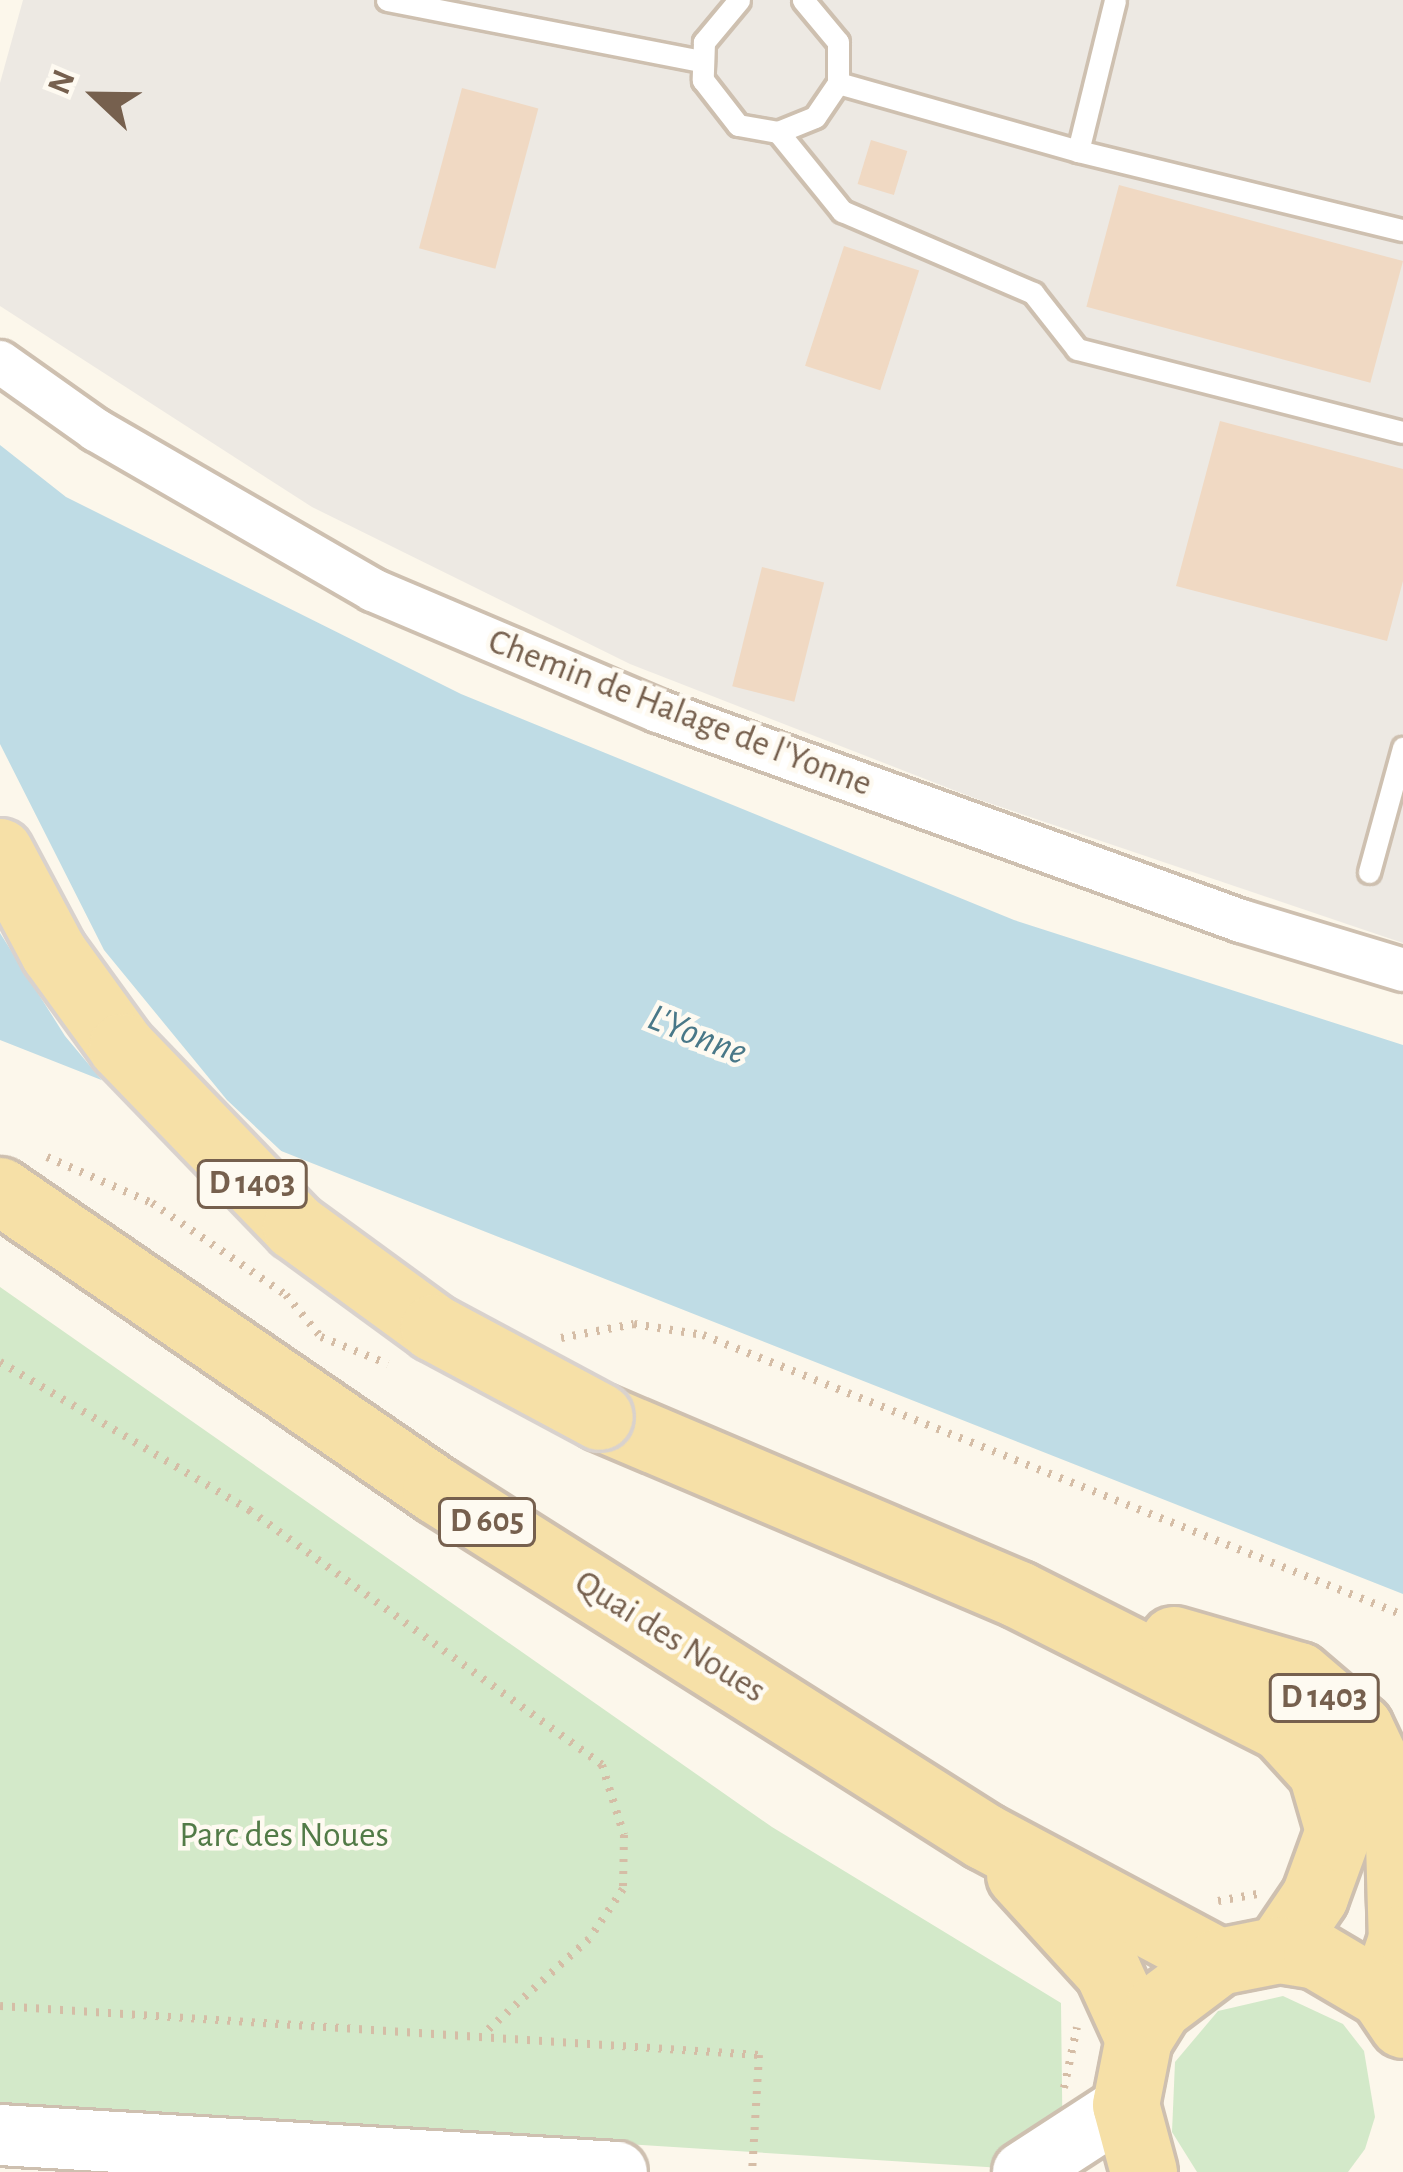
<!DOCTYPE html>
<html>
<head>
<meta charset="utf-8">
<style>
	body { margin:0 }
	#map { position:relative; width:1403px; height:2172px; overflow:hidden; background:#fcf7eb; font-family:"Alegreya Sans",sans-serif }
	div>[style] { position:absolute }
	.industrial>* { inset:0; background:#ede9e3 }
	.green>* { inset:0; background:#d3e9c9 }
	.water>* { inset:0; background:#bfdce5 }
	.pier>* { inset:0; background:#fcf7eb }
	.building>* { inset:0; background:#f0d9c3; transform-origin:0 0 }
	.path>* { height:8px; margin-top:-4px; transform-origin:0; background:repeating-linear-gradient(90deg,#d5bda6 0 3px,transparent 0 12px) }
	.roads { filter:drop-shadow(3px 0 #cec0b0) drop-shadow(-3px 0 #cec0b0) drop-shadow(0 3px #cec0b0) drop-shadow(0 -3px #cec0b0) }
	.lane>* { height:21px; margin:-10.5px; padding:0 10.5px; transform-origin:10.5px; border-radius:10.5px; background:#fff }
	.street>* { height:42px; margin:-21px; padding:0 21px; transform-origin:21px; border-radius:21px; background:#fff }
	.secondary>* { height:60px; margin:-30px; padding:0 30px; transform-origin:30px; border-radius:30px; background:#fff }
	.primary>* { height:66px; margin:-33px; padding:0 33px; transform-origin:33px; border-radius:33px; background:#f6e0a7 }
	.bridges { filter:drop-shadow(3px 0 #d9d2cd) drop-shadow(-3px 0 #d9d2cd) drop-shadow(0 3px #d9d2cd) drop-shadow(0 -3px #d9d2cd) }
	.primary-bridge>* { height:66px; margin:-33px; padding:0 33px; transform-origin:33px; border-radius:33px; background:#f6e0a7 }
	span { translate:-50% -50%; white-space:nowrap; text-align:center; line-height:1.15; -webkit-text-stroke:9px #fefaf1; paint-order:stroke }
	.shield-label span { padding:3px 9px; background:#fefaf1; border:3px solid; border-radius:9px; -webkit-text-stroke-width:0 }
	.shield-label { font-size:33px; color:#76604e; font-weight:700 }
	.street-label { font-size:36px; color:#76604e }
	.park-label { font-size:36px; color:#527b47 }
	.water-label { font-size:39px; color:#497888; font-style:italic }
	.north { position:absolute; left:36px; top:36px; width:120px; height:120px; -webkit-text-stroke:9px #fefaf1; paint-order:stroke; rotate:292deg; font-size:33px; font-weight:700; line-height:48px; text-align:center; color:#76604e }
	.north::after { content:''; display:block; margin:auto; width:42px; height:54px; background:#76604e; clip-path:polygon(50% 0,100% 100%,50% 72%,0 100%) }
</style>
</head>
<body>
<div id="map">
	<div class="industrial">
		<i style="clip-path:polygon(23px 0,1403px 0,1403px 943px,974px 798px,630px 664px,312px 507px,0 306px,0 83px)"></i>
	</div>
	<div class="green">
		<i style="clip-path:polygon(0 1287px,772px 1827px,1061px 2003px,1063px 2172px,0 2104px)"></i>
		<i style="clip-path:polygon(1283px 1996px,1343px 2024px,1364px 2051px,1375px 2117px,1365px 2149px,1348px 2172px,1197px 2172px,1172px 2132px,1175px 2062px,1218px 2011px)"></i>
	</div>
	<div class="water">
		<i style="clip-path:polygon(0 445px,66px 497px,461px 694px,1014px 920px,1403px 1045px,1403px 1594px,0 1040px)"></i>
	</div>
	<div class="pier">
		<i style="clip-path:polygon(0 744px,104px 950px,227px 1100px,295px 1164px,111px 1091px,65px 1036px,0 933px)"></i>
	</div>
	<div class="building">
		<i style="left:462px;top:88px;width:79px;height:166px;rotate:15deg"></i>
		<i style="left:871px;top:140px;width:38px;height:46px;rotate:17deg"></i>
		<i style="left:1119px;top:185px;width:294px;height:126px;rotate:15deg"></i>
		<i style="left:844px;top:246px;width:79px;height:126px;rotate:18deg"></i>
		<i style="clip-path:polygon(1220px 421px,1403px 469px,1403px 581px,1387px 641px,1176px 586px)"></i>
		<i style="left:762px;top:567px;width:64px;height:123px;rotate:14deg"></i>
	</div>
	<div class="path">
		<i style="left:47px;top:1157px;width:115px;rotate:23.7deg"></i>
		<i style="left:152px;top:1203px;width:163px;rotate:34.5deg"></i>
		<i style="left:286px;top:1295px;width:55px;rotate:50.2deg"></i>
		<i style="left:321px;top:1337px;width:72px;rotate:21.9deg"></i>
		<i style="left:561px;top:1338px;width:74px;rotate:-10.9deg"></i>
		<i style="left:634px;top:1324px;width:70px;rotate:9.1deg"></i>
		<i style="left:703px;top:1335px;width:754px;rotate:21.8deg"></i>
		<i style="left:0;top:1362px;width:290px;rotate:30.7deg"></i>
		<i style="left:249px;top:1510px;width:435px;rotate:35.8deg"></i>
		<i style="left:602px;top:1765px;width:73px;rotate:72.6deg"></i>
		<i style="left:624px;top:1835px;width:54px;rotate:91.1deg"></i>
		<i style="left:623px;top:1889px;width:60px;rotate:124.2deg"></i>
		<i style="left:589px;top:1939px;width:142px;rotate:138.1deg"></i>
		<i style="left:1218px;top:1901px;width:40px;rotate:-10deg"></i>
		<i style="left:0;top:2006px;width:761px;rotate:3.69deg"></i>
		<i style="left:759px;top:2055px;width:117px;rotate:93.4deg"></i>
		<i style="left:1064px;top:2088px;width:62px;rotate:-78deg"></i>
	</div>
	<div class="roads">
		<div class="lane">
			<i style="left:387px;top:0;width:319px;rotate:11deg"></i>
			<i style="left:739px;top:0;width:55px;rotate:129.8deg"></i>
			<i style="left:704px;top:42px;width:38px;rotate:92deg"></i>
			<i style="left:703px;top:80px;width:57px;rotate:52.1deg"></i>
			<i style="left:738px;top:125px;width:41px;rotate:9.9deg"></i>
			<i style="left:778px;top:132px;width:40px;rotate:-22deg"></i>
			<i style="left:815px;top:117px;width:41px;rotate:-55.9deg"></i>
			<i style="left:838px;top:83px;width:41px;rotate:-90deg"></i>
			<i style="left:838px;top:42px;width:55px;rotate:-129.8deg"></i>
			<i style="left:838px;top:83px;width:249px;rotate:15.8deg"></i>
			<i style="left:1078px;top:151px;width:155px;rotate:-76.2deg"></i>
			<i style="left:778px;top:132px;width:102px;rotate:51deg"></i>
			<i style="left:842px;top:211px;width:208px;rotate:23.2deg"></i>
			<i style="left:1033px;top:293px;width:71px;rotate:51.8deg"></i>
			<i style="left:1077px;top:349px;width:336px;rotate:14.3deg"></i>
			<i style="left:1078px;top:151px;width:334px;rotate:13.7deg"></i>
			<i style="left:1369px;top:872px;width:129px;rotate:-74.7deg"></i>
		</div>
		<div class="street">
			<i style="left:0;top:362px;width:118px;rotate:35.3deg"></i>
			<i style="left:96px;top:430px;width:320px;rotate:30deg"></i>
			<i style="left:373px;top:590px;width:310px;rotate:23deg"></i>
			<i style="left:658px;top:711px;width:620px;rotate:19.81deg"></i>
			<i style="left:1241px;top:921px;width:169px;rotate:16.8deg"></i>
		</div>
		<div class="secondary">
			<i style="left:0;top:2135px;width:618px;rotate:3.43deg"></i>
			<i style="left:1023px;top:2172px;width:123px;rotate:-33deg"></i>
		</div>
		<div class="primary">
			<i style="left:0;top:1191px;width:529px;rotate:34.44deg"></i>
			<i style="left:436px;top:1490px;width:649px;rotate:32.3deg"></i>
			<i style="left:985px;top:1837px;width:265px;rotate:28.1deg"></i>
			<i style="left:600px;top:1417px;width:455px;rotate:23deg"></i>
			<i style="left:1019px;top:1595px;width:295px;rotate:26.8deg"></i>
			<i style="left:1282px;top:1728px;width:59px;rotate:47.7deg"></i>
			<i style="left:1322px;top:1772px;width:61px;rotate:73.9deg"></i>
			<i style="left:1339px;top:1831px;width:70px;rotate:110deg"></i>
			<i style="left:1315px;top:1897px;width:64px;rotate:124.2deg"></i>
			<i style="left:1174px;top:1640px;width:130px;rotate:16.1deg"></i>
			<i style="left:1299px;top:1676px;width:80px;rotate:40.4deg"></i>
			<i style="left:1360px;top:1728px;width:89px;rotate:64.6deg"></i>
			<i style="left:1398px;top:1808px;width:131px;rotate:88.3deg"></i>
			<i style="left:1402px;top:1939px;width:59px;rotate:108.7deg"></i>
			<i style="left:1020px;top:1875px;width:130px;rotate:47.5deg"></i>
			<i style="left:1108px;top:1971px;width:75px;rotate:65.5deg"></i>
			<i style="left:1144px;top:2172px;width:69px;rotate:-105deg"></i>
			<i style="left:1126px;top:2105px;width:67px;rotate:-78.9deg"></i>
			<i style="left:1139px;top:2039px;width:38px;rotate:-58deg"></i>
			<i style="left:1159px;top:2007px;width:75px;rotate:-36.9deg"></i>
			<i style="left:1219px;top:1962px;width:61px;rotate:-11.3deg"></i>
			<i style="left:1279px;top:1950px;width:38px;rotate:9deg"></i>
			<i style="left:1317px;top:1956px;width:77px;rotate:30.6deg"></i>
			<i style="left:1383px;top:1995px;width:36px;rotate:56deg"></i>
		</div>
	</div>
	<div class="bridges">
		<div class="primary-bridge">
			<i style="left:0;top:852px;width:115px;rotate:61.9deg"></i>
			<i style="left:54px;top:953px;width:116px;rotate:54.1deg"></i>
			<i style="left:122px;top:1047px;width:250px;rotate:46deg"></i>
			<i style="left:296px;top:1227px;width:171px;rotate:36.2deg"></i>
			<i style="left:434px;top:1328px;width:188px;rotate:28.2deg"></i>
		</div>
	</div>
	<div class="shield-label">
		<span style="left:252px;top:1184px">D 1403</span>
		<span style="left:487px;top:1522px">D 605</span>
		<span style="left:1324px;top:1698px">D 1403</span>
	</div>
	<div class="street-label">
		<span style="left:680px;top:713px;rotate:21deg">Chemin de Halage de l'Yonne</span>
		<span style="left:670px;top:1637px;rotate:32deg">Quai des Noues</span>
	</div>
	<div class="park-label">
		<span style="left:284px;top:1836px">Parc des Noues</span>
	</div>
	<div class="water-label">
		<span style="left:697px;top:1036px;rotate:22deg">L'Yonne</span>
	</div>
	<div class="north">N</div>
</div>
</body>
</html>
